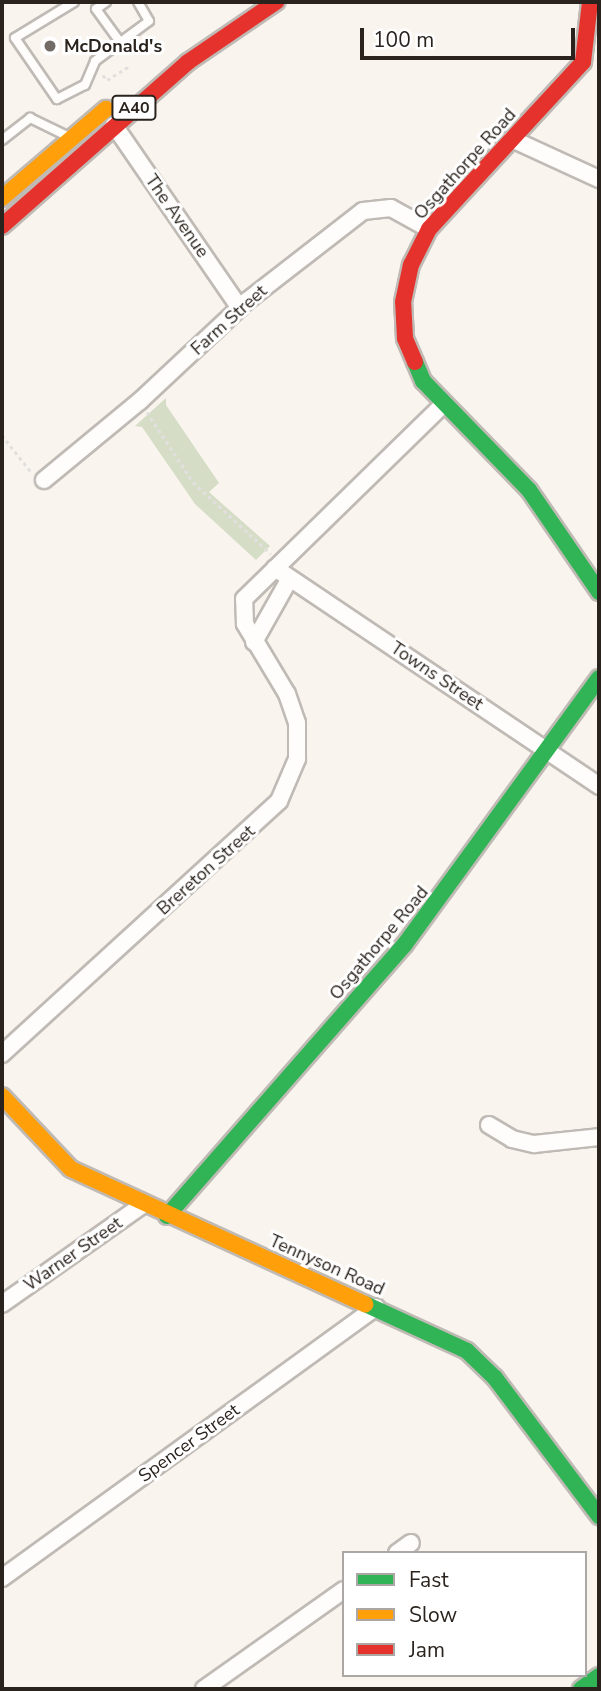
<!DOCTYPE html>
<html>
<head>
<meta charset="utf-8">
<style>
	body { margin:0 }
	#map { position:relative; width:601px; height:1691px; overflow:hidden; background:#faf4ee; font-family:"Nunito Sans",sans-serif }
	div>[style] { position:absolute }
	.green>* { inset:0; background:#d6ddc7 }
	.path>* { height:2.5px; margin-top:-1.25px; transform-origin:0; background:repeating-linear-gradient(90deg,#e2e0df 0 3.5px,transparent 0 7px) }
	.roads { filter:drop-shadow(2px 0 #c0bab5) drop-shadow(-2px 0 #c0bab5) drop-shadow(0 2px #c0bab5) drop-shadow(0 -2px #c0bab5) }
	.lane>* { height:8px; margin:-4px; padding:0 4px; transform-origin:4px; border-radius:4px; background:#fefdfc }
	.street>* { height:16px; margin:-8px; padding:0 8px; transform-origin:8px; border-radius:8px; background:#fefdfc }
	.fast>* { height:16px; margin:-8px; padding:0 8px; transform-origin:8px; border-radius:8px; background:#30b455 }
	.slow>* { height:16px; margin:-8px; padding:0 8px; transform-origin:8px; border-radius:8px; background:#ff9f0a }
	.jam>* { height:16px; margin:-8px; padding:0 8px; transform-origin:8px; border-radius:8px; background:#e5322d }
	.dots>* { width:19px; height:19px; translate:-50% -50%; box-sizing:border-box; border:4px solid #fff; border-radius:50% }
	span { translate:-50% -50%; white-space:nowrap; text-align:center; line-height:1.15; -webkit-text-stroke:6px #fff; paint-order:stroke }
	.shield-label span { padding:2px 5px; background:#fff; border:2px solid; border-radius:5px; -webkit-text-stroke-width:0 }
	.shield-label { font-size:16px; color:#2a231d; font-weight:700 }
	.poi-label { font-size:18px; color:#2a231d; font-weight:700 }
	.left { translate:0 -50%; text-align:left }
	.street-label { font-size:18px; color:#2a231d }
	.frame { position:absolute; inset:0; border:4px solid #2a231d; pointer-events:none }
	.legend { position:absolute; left:342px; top:1551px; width:245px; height:126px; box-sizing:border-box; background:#fff; border:2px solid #aaa7a5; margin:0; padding:9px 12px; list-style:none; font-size:21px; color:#2a231d }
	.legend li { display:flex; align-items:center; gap:14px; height:35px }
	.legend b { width:35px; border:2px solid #aaa7a5 }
	.scale { position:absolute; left:360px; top:28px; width:215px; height:32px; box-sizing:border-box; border:4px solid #2a231d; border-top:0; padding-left:9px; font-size:21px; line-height:24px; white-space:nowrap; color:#2a231d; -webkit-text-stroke:5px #fff; paint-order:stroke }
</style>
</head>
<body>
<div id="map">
	<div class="green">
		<i style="clip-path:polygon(166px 398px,166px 405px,219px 483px,209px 492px,270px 546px,256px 560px,195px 504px,142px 427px,135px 426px)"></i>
	</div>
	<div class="path">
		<i style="left:103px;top:75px;width:6px;rotate:51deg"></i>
		<i style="left:107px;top:80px;width:26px;rotate:-32deg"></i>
		<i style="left:147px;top:412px;width:84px;rotate:56.7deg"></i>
		<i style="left:193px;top:482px;width:106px;rotate:42.7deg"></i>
		<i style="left:2px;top:435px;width:48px;rotate:51.7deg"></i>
	</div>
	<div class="roads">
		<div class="lane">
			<i style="left:74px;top:2px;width:69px;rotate:148.6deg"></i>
			<i style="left:15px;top:38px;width:74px;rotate:55.5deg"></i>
			<i style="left:57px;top:99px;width:31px;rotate:-27deg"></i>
			<i style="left:85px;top:85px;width:26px;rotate:-67deg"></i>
			<i style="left:95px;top:61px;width:67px;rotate:-36.5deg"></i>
			<i style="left:149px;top:21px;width:22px;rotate:-120deg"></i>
			<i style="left:106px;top:2px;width:12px;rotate:145deg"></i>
			<i style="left:96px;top:9px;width:41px;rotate:54deg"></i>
			<i style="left:2px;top:140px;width:36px;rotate:-38deg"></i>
			<i style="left:30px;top:118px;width:41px;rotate:25.9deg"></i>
		</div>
		<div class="street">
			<i style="left:114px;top:125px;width:222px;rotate:55.5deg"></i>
			<i style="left:512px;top:139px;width:96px;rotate:24.7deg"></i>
			<i style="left:44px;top:480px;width:124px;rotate:-39.5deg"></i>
			<i style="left:140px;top:401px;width:146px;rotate:-43.1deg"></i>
			<i style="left:247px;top:301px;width:147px;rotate:-37.8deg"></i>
			<i style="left:363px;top:211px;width:28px;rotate:-6deg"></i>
			<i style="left:391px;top:208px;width:43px;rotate:28.9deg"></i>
			<i style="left:275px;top:568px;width:391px;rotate:33.9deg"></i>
			<i style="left:254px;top:642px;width:73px;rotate:-60.6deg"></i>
			<i style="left:2px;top:1054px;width:375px;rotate:-42.4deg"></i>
			<i style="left:279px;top:801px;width:46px;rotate:-66.8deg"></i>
			<i style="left:297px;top:759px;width:36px;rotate:-90deg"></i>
			<i style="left:297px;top:723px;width:31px;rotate:-109deg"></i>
			<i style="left:287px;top:694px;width:82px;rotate:-121deg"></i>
			<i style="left:245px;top:624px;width:25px;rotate:-92deg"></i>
			<i style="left:244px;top:599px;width:278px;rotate:-44.3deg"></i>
			<i style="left:489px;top:1125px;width:27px;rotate:31deg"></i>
			<i style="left:512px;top:1139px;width:23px;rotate:13deg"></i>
			<i style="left:534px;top:1144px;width:65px;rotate:-6.1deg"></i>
			<i style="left:2px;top:1304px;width:174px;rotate:-35.2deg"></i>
			<i style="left:397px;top:1553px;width:17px;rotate:-36deg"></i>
			<i style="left:2px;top:1578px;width:462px;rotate:-35.9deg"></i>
			<i style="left:204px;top:1689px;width:171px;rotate:-35.3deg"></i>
		</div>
		<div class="fast">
			<i style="left:415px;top:362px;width:21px;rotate:67deg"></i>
			<i style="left:423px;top:381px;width:152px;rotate:45.8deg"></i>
			<i style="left:529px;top:490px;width:124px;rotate:55.5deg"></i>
			<i style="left:167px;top:1216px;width:361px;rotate:-48.8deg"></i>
			<i style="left:405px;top:944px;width:329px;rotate:-53.9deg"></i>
			<i style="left:365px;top:1304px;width:112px;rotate:24.7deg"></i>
			<i style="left:467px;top:1351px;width:39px;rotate:44deg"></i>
			<i style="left:495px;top:1378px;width:173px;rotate:53deg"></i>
			<i style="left:581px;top:1689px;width:22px;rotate:-36deg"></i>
		</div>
		<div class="slow">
			<i style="left:2px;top:198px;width:137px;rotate:-40.6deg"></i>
			<i style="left:2px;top:1096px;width:100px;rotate:46.6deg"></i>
			<i style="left:71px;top:1169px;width:324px;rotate:24.7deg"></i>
		</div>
		<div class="jam">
			<i style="left:2px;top:226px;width:248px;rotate:-41.4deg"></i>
			<i style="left:188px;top:62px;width:107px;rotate:-34.3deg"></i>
			<i style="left:415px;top:362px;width:26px;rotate:-113deg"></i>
			<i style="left:405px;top:338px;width:36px;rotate:-93deg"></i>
			<i style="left:403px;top:302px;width:38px;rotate:-78deg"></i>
			<i style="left:411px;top:265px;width:40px;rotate:-63.4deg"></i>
			<i style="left:429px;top:229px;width:227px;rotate:-47.3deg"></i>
			<i style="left:583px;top:62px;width:60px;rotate:-83.3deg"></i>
		</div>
	</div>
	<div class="dots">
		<i style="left:50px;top:46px;background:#736c66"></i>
	</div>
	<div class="shield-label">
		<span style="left:134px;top:108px">A40</span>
	</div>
	<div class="poi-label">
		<span class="left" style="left:64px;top:46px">McDonald's</span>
	</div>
	<div class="street-label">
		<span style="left:465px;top:164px;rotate:-48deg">Osgathorpe Road</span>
		<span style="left:177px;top:216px;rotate:55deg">The Avenue</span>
		<span style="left:229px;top:320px;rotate:-42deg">Farm Street</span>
		<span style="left:437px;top:676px;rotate:34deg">Towns Street</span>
		<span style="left:206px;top:870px;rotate:-42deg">Brereton Street</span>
		<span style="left:379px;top:943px;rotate:-50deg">Osgathorpe Road</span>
		<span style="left:73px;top:1254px;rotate:-35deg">Warner Street</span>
		<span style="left:327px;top:1265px;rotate:24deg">Tennyson Road</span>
		<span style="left:189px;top:1443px;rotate:-36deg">Spencer Street</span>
	</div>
	<div class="frame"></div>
	<ul class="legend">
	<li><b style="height:9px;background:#30b455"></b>Fast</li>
	<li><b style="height:9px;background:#ff9f0a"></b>Slow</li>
	<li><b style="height:9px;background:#e5322d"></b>Jam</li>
	</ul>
	<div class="scale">100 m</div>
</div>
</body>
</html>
